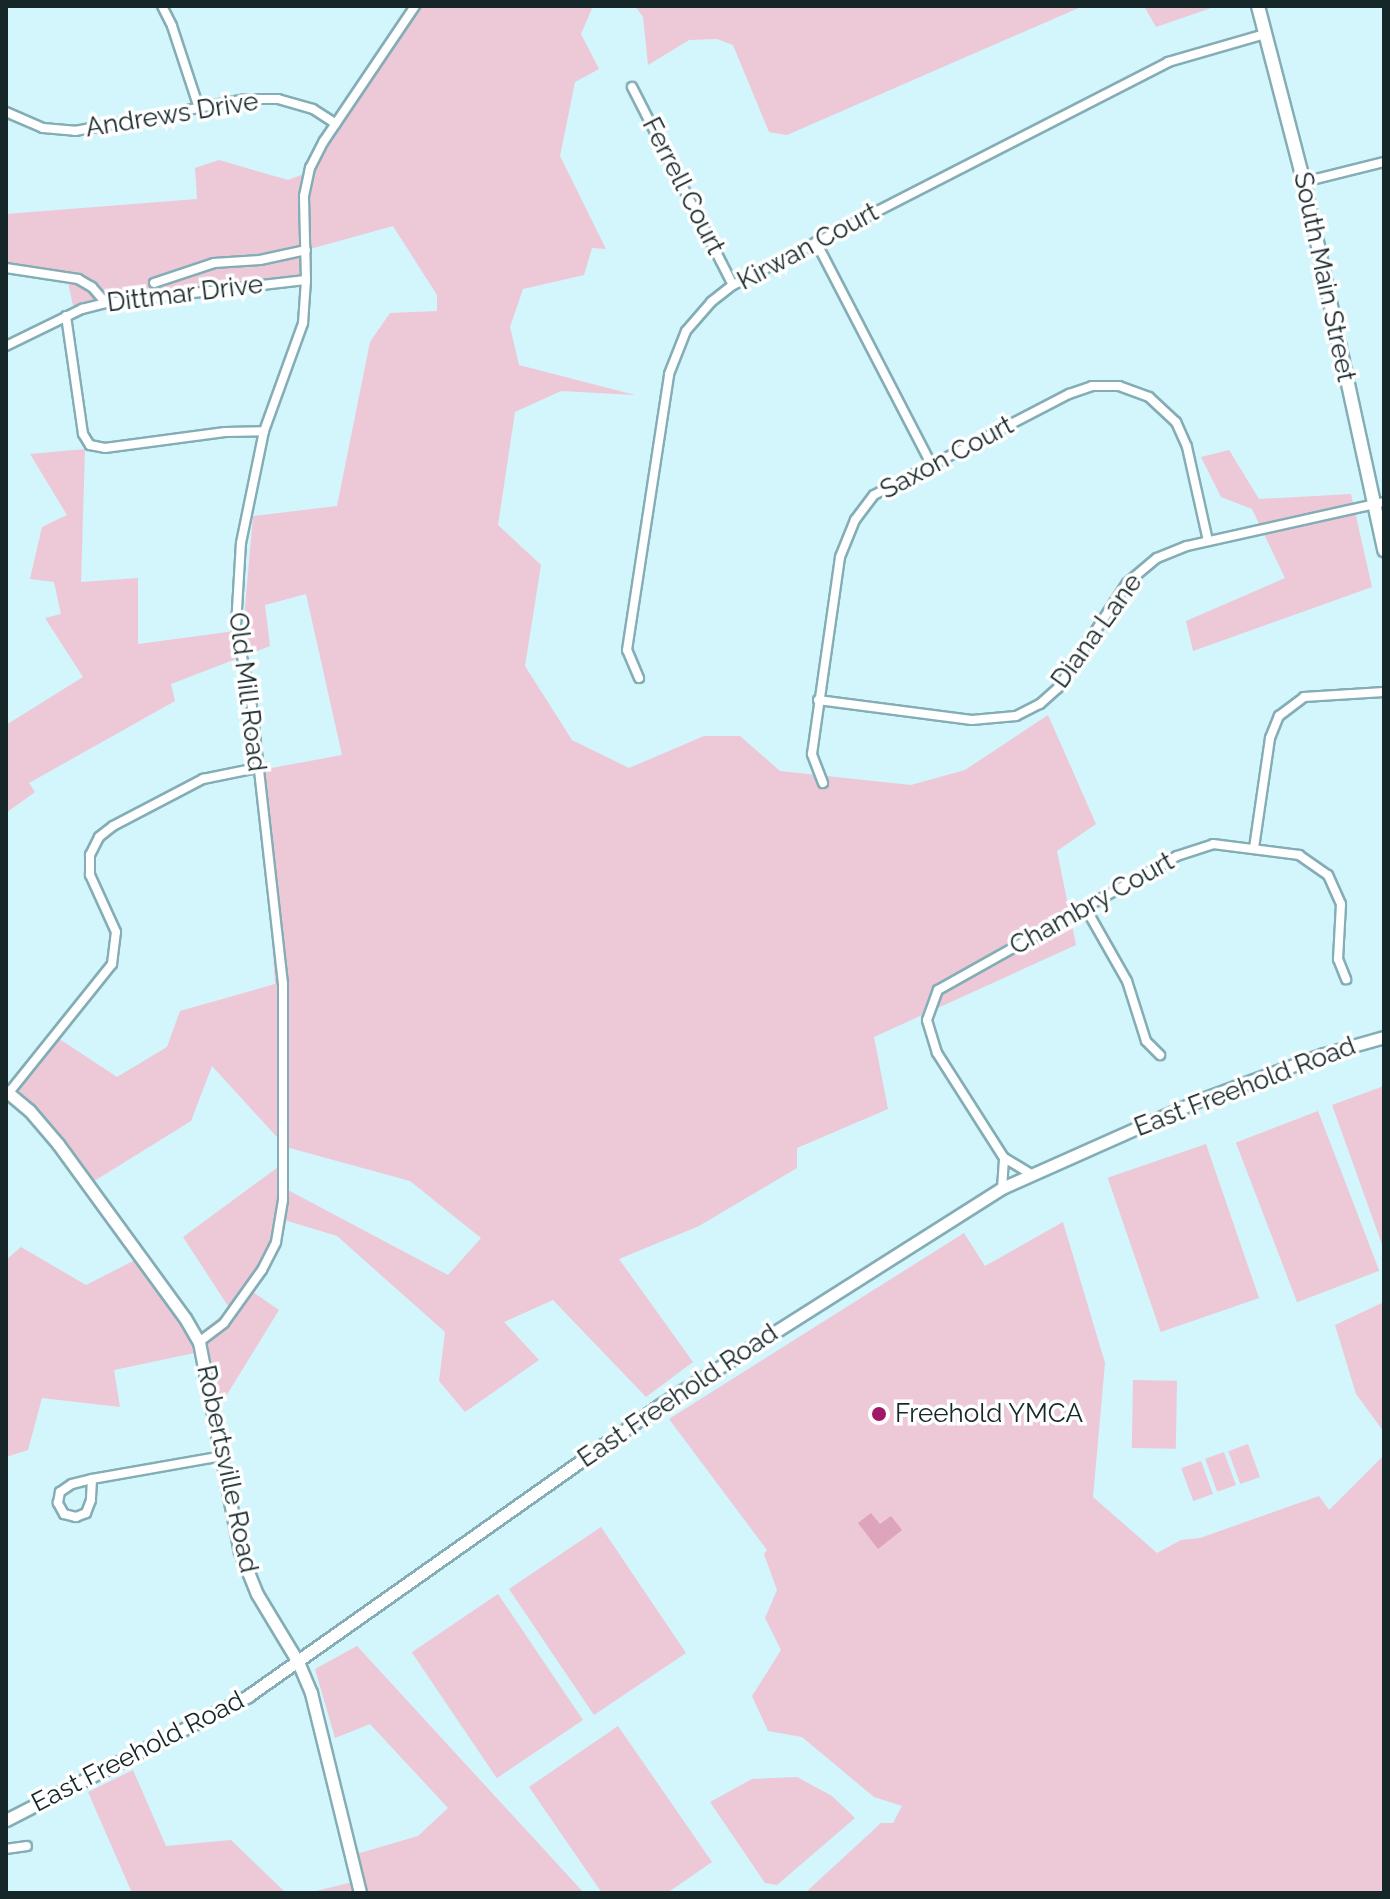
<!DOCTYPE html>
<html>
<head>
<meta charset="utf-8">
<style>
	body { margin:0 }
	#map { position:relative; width:1390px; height:1899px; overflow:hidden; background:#d3f5fc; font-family:Raleway,sans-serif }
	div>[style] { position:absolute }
	.green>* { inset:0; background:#edc8d7; transform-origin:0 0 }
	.water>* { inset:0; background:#dda4bc }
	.roads { filter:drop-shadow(2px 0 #84adb5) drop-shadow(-2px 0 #84adb5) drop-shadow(0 2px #84adb5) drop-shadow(0 -2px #84adb5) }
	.street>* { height:8px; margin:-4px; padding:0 4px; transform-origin:4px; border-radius:4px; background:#fff }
	.secondary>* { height:11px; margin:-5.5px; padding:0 5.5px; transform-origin:5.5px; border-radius:5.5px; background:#fff }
	.primary>* { height:12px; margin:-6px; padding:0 6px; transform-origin:6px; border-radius:6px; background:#fff }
	.dots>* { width:22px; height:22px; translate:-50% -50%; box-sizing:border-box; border:4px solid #fff; border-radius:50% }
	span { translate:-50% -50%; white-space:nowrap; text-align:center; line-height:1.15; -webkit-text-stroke:7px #fff; paint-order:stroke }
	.street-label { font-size:26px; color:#16272a }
	.poi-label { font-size:26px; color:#16272a }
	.left { translate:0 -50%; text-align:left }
	.frame { position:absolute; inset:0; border:8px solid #16272a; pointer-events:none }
</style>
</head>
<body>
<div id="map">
	<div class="green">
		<i style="clip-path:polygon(419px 6px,593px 6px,581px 34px,599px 69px,575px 82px,560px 156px,606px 249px,592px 248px,584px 275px,523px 289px,510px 327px,519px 365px,635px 395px,561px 391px,515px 412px,498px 525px,541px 565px,525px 666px,572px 740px,629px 768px,704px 736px,740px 736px,780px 771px,911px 785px,965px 770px,1048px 715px,1096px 824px,1057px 851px,1076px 945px,874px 1037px,888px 1109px,797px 1148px,797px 1168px,699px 1226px,619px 1259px,693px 1362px,646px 1397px,553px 1300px,504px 1322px,539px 1360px,465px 1412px,439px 1381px,445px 1332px,337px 1236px,281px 1219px,247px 1288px,279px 1310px,215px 1414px,204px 1351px,114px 1370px,120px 1407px,42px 1398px,28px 1450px,6px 1457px,6px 1260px,21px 1247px,86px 1285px,137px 1259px,196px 1336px,230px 1309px,183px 1237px,285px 1162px,284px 1188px,448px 1275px,481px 1238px,410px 1181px,286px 1147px,212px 1066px,191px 1121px,91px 1183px,18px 1089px,58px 1038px,117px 1077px,167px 1047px,180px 1011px,275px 984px,261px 770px,342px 755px,306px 594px,265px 605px,270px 646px,171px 684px,175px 701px,29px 783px,35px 792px,6px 813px,6px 725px,83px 677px,45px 618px,61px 614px,54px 582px,30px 579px,42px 527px,67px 515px,30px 454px,85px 449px,81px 582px,138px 578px,138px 644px,243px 630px,253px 516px,337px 506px,370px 342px,390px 313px,437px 311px,437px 295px,393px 226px,310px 249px,310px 276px,74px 310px,67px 278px,85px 277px,6px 262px,6px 214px,197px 199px,195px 168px,219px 160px,288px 180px,309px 172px,379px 54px)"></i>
		<i style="clip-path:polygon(635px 6px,1083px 6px,787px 135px,769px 132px,733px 45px,717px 39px,689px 40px,648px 65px,643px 17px)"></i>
		<i style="clip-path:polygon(1144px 6px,1217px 6px,1156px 27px)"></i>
		<i style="clip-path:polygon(1229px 450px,1259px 499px,1351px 494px,1372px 587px,1193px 651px,1186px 621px,1285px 578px,1252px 509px,1221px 497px,1201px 457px)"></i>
		<i style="clip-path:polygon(1384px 1086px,1384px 1250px,1332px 1105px)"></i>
		<i style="left:1318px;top:1111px;width:171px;height:88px;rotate:69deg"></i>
		<i style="left:1206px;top:1144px;width:163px;height:104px;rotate:71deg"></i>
		<i style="clip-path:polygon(1063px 1222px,1105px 1363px,1093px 1497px,1157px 1553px,1181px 1540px,1200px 1538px,1319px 1496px,1329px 1510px,1384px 1455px,1384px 1893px,805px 1893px,881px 1823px,893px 1823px,902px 1806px,874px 1797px,802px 1737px,768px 1731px,752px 1696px,781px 1650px,765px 1618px,777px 1590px,764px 1554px,767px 1550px,669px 1419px,964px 1233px,985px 1266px)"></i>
		<i style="clip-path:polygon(1384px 1302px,1384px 1432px,1356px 1394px,1335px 1325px)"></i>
		<i style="left:1133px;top:1380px;width:44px;height:68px;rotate:1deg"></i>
		<i style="left:1248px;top:1444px;width:35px;height:21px;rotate:70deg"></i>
		<i style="left:1224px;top:1452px;width:35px;height:20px;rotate:70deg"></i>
		<i style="left:1201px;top:1461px;width:35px;height:21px;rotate:70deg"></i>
		<i style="left:601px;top:1527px;width:152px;height:111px;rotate:56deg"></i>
		<i style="left:498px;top:1594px;width:152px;height:104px;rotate:56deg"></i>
		<i style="clip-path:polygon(357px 1646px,584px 1893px,308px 1893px,357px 1881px,353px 1855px,418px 1836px,448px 1808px,370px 1724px,335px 1738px,315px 1669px)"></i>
		<i style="clip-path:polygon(618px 1726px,712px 1862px,667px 1893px,602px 1893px,529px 1787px)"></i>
		<i style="clip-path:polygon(133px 1770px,166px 1846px,231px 1840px,286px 1893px,132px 1893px,88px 1792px)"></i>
		<i style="clip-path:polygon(797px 1777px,832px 1796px,855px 1818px,777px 1885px,765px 1883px,710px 1802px,752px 1779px)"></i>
	</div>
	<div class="water">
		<i style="clip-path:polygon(871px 1513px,880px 1524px,891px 1516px,902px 1530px,878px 1549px,858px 1523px)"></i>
	</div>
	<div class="roads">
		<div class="street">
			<i style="left:162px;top:6px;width:22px;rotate:63deg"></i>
			<i style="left:172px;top:26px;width:86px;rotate:71.8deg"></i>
			<i style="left:632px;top:87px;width:222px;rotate:63deg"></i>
			<i style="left:6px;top:112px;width:40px;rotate:23.4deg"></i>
			<i style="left:43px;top:128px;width:32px;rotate:5deg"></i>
			<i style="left:75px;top:131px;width:174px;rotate:-10.6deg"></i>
			<i style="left:246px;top:99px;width:32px"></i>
			<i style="left:278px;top:99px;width:36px;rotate:16deg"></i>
			<i style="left:313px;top:109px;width:27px;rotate:33deg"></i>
			<i style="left:1304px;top:182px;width:82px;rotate:-14deg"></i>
			<i style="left:816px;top:242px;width:250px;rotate:62.6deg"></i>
			<i style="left:6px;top:268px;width:73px;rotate:8.7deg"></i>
			<i style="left:78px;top:279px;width:16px;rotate:30deg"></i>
			<i style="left:92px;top:287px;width:21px;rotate:49deg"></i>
			<i style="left:154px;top:283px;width:63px;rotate:-18.4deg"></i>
			<i style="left:214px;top:263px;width:46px;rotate:-3.7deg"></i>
			<i style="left:260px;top:260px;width:47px;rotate:-12.3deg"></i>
			<i style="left:66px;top:316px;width:119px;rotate:81.8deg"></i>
			<i style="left:83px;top:434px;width:13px;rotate:58deg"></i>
			<i style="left:90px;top:445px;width:15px;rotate:11deg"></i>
			<i style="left:105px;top:448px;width:121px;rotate:-7.6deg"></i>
			<i style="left:225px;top:432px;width:39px;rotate:-1deg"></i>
			<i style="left:6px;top:346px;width:85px;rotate:-26deg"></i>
			<i style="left:82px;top:309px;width:25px;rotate:-14deg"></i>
			<i style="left:106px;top:303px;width:201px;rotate:-6.6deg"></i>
			<i style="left:639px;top:678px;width:30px;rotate:-113deg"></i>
			<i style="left:627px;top:650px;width:279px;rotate:-81.3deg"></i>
			<i style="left:669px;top:374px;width:46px;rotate:-68.4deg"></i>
			<i style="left:686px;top:331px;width:38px;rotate:-49deg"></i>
			<i style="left:711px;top:302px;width:28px;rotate:-38deg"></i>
			<i style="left:733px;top:285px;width:489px;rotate:-27.1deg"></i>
			<i style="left:1168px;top:62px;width:101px;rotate:-16.1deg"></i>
			<i style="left:818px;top:700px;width:155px;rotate:7.4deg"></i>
			<i style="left:972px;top:720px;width:44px;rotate:-5.2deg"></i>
			<i style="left:1016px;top:716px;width:27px;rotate:-27deg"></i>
			<i style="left:1040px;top:704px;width:24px;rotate:-42deg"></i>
			<i style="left:1058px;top:688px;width:126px;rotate:-56.7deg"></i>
			<i style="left:1127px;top:583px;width:39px;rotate:-40deg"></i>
			<i style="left:1157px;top:558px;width:32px;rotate:-22deg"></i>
			<i style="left:1187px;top:546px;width:202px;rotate:-12.6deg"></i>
			<i style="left:823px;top:783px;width:31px;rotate:-111deg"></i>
			<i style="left:812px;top:754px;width:199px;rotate:-81.9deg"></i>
			<i style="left:840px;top:557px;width:40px;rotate:-68deg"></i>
			<i style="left:855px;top:520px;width:31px;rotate:-53deg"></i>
			<i style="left:874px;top:495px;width:220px;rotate:-27.4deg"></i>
			<i style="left:1069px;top:394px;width:24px;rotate:-19deg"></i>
			<i style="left:1092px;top:386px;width:27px"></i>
			<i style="left:1119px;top:386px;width:32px;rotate:20deg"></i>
			<i style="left:1149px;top:397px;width:37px;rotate:43deg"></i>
			<i style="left:1176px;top:422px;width:27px;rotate:66deg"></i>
			<i style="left:1187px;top:447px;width:96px;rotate:77.4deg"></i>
			<i style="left:1254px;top:848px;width:111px;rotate:-81.7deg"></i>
			<i style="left:1270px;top:738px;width:24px;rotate:-68deg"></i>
			<i style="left:1279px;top:716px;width:31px;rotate:-37deg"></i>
			<i style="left:1304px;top:697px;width:80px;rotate:-3.6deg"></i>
			<i style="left:1085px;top:907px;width:85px;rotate:60.4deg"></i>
			<i style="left:1127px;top:981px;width:63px;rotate:72.4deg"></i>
			<i style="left:1146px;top:1041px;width:20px;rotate:45deg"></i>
			<i style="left:7px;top:1095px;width:168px;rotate:-51.3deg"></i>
			<i style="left:112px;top:964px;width:32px;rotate:-83deg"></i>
			<i style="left:116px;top:932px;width:63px;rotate:-114.5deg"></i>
			<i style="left:90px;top:875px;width:20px;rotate:-90deg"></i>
			<i style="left:90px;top:855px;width:20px;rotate:-63deg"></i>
			<i style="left:99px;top:837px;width:18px;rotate:-38deg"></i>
			<i style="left:113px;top:826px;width:102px;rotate:-27.6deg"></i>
			<i style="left:203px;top:779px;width:55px;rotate:-11.5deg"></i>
			<i style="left:1031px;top:1174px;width:31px;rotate:-149deg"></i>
			<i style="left:1004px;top:1158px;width:125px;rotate:-122.5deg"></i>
			<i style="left:937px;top:1053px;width:34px;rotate:-107deg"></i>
			<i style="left:927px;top:1020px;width:32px;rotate:-70deg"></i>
			<i style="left:938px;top:990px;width:274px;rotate:-29.3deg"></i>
			<i style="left:1177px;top:856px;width:38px;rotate:-18deg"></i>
			<i style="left:1213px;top:844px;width:87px;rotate:7.3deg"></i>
			<i style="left:1299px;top:855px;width:35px;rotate:35deg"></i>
			<i style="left:1328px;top:875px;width:32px;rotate:66deg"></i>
			<i style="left:1341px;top:904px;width:55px;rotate:93.1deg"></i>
			<i style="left:1338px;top:959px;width:22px;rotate:68deg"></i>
			<i style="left:1002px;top:1188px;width:30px;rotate:-86deg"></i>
			<i style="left:199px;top:1342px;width:31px;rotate:-37deg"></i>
			<i style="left:224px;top:1323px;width:65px;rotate:-54.4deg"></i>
			<i style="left:262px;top:1270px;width:31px;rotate:-63deg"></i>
			<i style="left:276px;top:1242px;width:43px;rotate:-80.5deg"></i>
			<i style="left:283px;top:1200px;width:216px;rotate:-90deg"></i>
			<i style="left:283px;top:984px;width:279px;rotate:-96.4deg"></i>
			<i style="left:252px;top:707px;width:83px;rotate:-101.2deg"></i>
			<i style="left:236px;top:626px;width:83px;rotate:-86.6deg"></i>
			<i style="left:241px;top:543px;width:114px;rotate:-78.4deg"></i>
			<i style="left:264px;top:431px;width:115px;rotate:-70.1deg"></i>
			<i style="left:303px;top:323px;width:43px;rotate:-86deg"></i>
			<i style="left:306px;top:280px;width:84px;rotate:-91.4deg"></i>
			<i style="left:304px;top:196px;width:29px;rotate:-78deg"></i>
			<i style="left:310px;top:168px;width:30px;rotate:-63deg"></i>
			<i style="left:324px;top:141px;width:163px;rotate:-56deg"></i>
			<i style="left:92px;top:1479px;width:132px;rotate:-10deg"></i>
			<i style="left:92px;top:1479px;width:21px;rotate:93deg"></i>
			<i style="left:91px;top:1500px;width:14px;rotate:111deg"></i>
			<i style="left:86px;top:1513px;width:11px;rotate:158deg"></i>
			<i style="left:76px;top:1517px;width:12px;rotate:-166deg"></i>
			<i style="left:64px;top:1514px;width:13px;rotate:-119deg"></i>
			<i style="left:58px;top:1503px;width:11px;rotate:-80deg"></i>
			<i style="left:60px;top:1492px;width:14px;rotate:-34deg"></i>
			<i style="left:72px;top:1484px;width:21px;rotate:-14deg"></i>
			<i style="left:6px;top:1849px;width:21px;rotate:-8deg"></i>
		</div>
		<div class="secondary">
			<i style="left:6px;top:1091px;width:30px;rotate:40deg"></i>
			<i style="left:29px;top:1110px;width:45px;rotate:49.5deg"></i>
			<i style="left:58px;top:1144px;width:215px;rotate:53.9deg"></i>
			<i style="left:185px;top:1318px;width:28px;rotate:60deg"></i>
			<i style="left:199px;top:1342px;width:214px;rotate:79deg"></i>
			<i style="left:240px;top:1552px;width:45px;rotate:68deg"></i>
			<i style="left:257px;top:1594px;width:79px;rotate:58.9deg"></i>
			<i style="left:298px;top:1662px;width:34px;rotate:67deg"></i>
			<i style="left:311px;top:1693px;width:206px;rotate:76.2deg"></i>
			<i style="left:6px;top:1820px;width:272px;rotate:-27.1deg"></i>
			<i style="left:248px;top:1696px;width:504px;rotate:-35.23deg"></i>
			<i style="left:660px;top:1405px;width:405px;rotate:-32.4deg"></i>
			<i style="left:1002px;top:1188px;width:217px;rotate:-24deg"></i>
			<i style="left:1200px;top:1100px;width:132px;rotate:-20.4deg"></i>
			<i style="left:1324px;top:1054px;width:62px;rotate:-15.8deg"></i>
		</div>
		<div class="primary">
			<i style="left:1258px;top:6px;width:182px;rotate:75.4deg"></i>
			<i style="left:1304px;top:182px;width:377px;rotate:77.7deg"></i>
		</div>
	</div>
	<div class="dots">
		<i style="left:879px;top:1414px;background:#a01866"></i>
	</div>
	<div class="street-label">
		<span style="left:172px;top:115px;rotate:-9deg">Andrews Drive</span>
		<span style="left:683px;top:186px;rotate:63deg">Ferrell Court</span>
		<span style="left:808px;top:247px;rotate:-28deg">Kirwan Court</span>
		<span style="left:1324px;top:277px;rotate:78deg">South Main Street</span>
		<span style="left:185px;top:294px;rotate:-7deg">Dittmar Drive</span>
		<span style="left:947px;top:458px;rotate:-28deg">Saxon Court</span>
		<span style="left:1097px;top:631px;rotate:-54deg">Diana Lane</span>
		<span style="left:247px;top:692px;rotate:83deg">Old Mill Road</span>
		<span style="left:1092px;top:904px;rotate:-29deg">Chambry Court</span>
		<span style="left:1245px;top:1087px;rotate:-21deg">East Freehold Road</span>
		<span style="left:678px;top:1396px;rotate:-34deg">East Freehold Road</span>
		<span style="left:227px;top:1469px;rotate:78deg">Robertsville Road</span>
		<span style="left:138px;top:1752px;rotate:-27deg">East Freehold Road</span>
	</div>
	<div class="poi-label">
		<span class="left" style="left:895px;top:1414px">Freehold YMCA</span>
	</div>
	<div class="frame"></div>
</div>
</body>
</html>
